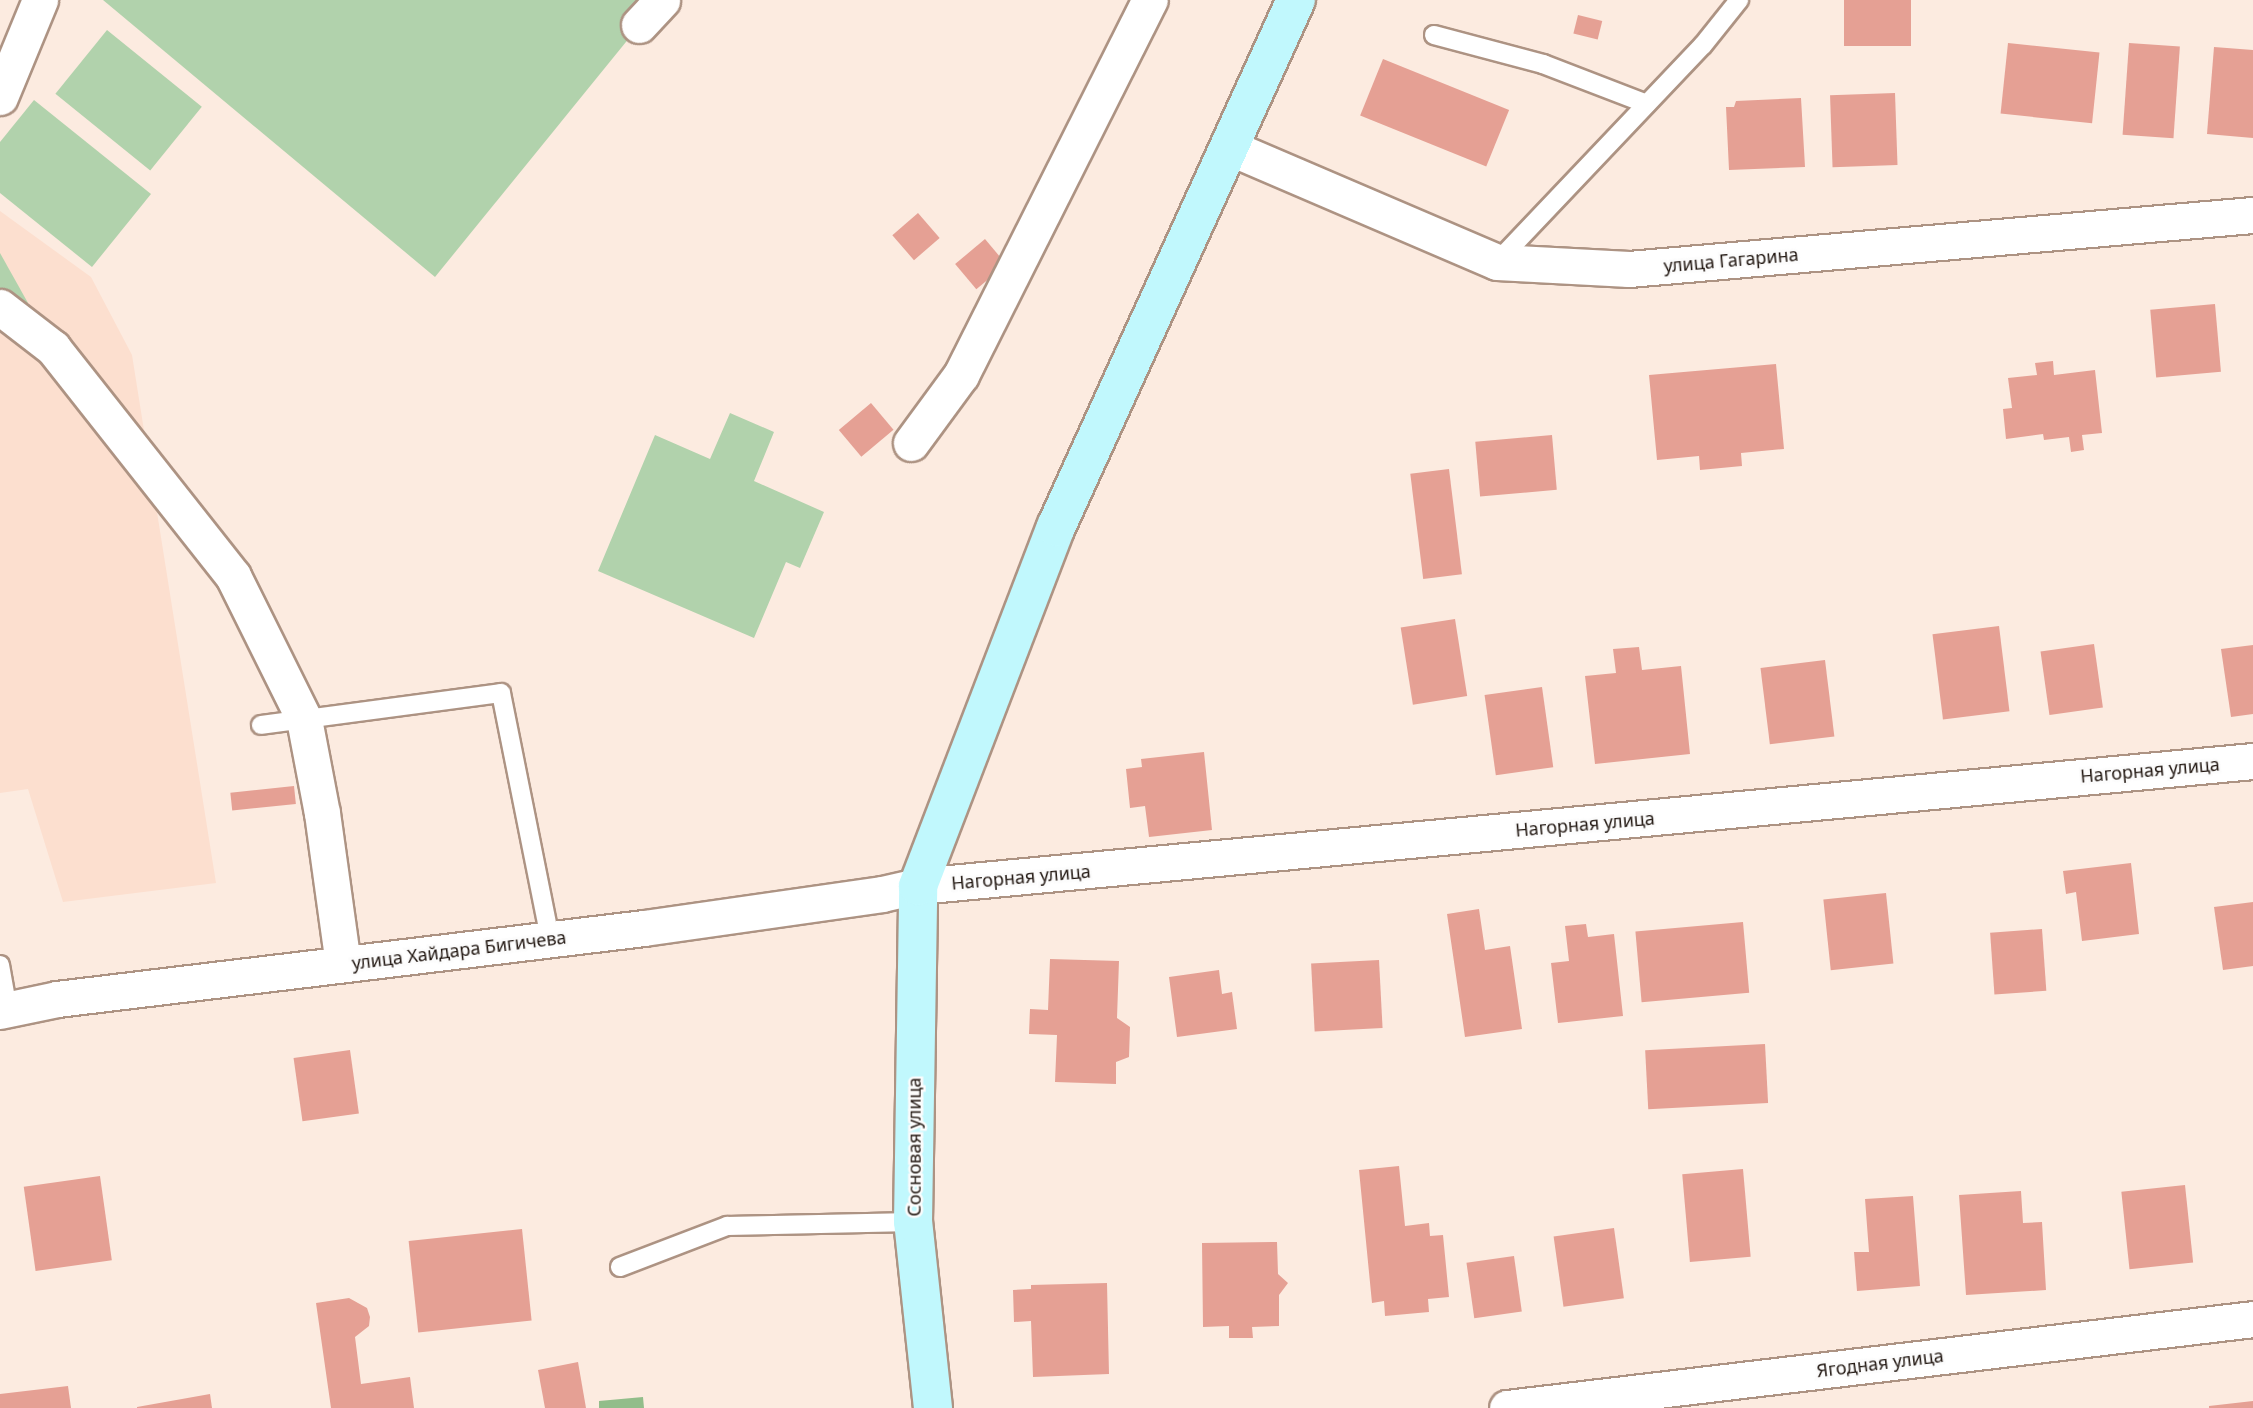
<!DOCTYPE html>
<html>
<head>
<meta charset="utf-8">
<style>
	body { margin:0 }
	#map { position:relative; width:2253px; height:1408px; overflow:hidden; background:#fcebe0; font-family:"Noto Sans",sans-serif }
	div>[style] { position:absolute }
	.built>* { inset:0; background:#fcdfcf }
	.green>* { inset:0; background:#b1d2ac; transform-origin:0 0 }
	.forest>* { inset:0; background:#92bd8a }
	.building>* { inset:0; background:#e5a094; transform-origin:0 0 }
	.roads { filter:drop-shadow(2px 0 #ad9383) drop-shadow(-2px 0 #ad9383) drop-shadow(0 2px #ad9383) drop-shadow(0 -2px #ad9383) }
	.lane>* { height:18px; margin:-9px; padding:0 9px; transform-origin:9px; border-radius:9px; background:#fff }
	.street>* { height:35px; margin:-17.5px; padding:0 17.5px; transform-origin:17.5px; border-radius:17.5px; background:#fff }
	.secondary>* { height:38px; margin:-19px; padding:0 19px; transform-origin:19px; border-radius:19px; background:#c1f8fd }
	span { translate:-50% -50%; white-space:nowrap; text-align:center; line-height:1.15; -webkit-text-stroke:5px #fcfcfc; paint-order:stroke }
	.street-label { font-size:18px; color:#201610 }
</style>
</head>
<body>
<div id="map">
	<div class="built">
		<i style="clip-path:polygon(0 211px,91px 277px,132px 355px,216px 883px,63px 902px,28px 789px,0 793px)"></i>
	</div>
	<div class="green">
		<i style="clip-path:polygon(103px 0,660px 0,435px 277px)"></i>
		<i style="left:107px;top:30px;width:122px;height:82px;rotate:39deg"></i>
		<i style="clip-path:polygon(34px 100px,151px 194px,92px 267px,0 193px,0 142px)"></i>
		<i style="clip-path:polygon(0 253px,28px 303px,0 318px)"></i>
		<i style="clip-path:polygon(730px 413px,774px 432px,754px 481px,824px 512px,800px 568px,786px 562px,754px 638px,598px 571px,655px 435px,710px 459px)"></i>
	</div>
	<div class="forest">
		<i style="clip-path:polygon(643px 1397px,644px 1408px,599px 1408px,599px 1401px)"></i>
	</div>
	<div class="building">
		<i style="left:1844px;top:0;width:67px;height:46px"></i>
		<i style="left:1578px;top:15px;width:25px;height:19px;rotate:14deg"></i>
		<i style="left:2008px;top:43px;width:92px;height:71px;rotate:6deg"></i>
		<i style="left:2129px;top:43px;width:51px;height:92px;rotate:4deg"></i>
		<i style="clip-path:polygon(2214px 47px,2253px 50px,2253px 138px,2207px 134px)"></i>
		<i style="left:1383px;top:59px;width:136px;height:61px;rotate:22deg"></i>
		<i style="left:1895px;top:93px;width:72px;height:65px;rotate:88deg"></i>
		<i style="clip-path:polygon(1801px 98px,1805px 167px,1729px 170px,1726px 107px,1734px 107px,1736px 101px)"></i>
		<i style="left:918px;top:213px;width:33px;height:34px;rotate:49deg"></i>
		<i style="left:985px;top:239px;width:33px;height:39px;rotate:50deg"></i>
		<i style="left:2215px;top:304px;width:68px;height:65px;rotate:85deg"></i>
		<i style="clip-path:polygon(2053px 361px,2054px 375px,2095px 370px,2102px 433px,2082px 435px,2084px 450px,2071px 452px,2069px 437px,2044px 440px,2043px 434px,2006px 439px,2003px 409px,2012px 408px,2008px 378px,2037px 375px,2035px 363px)"></i>
		<i style="clip-path:polygon(1776px 364px,1784px 449px,1741px 453px,1742px 466px,1700px 470px,1699px 456px,1657px 460px,1649px 375px)"></i>
		<i style="left:871px;top:403px;width:35px;height:42px;rotate:50deg"></i>
		<i style="left:1552px;top:435px;width:55px;height:77px;rotate:85deg"></i>
		<i style="left:1449px;top:469px;width:106px;height:39px;rotate:83deg"></i>
		<i style="left:1455px;top:619px;width:78px;height:55px;rotate:81deg"></i>
		<i style="left:1999px;top:626px;width:86px;height:67px;rotate:83deg"></i>
		<i style="left:2094px;top:644px;width:64px;height:54px;rotate:82deg"></i>
		<i style="clip-path:polygon(2253px 645px,2253px 714px,2231px 717px,2221px 649px)"></i>
		<i style="clip-path:polygon(1639px 647px,1642px 670px,1681px 666px,1690px 754px,1595px 764px,1585px 676px,1616px 673px,1613px 649px)"></i>
		<i style="left:1825px;top:660px;width:77px;height:65px;rotate:83deg"></i>
		<i style="left:1542px;top:687px;width:81px;height:58px;rotate:82deg"></i>
		<i style="clip-path:polygon(1204px 752px,1212px 830px,1149px 837px,1145px 806px,1130px 808px,1126px 769px,1142px 767px,1141px 759px)"></i>
		<i style="left:294px;top:786px;width:18px;height:64px;rotate:84deg"></i>
		<i style="clip-path:polygon(2131px 863px,2139px 934px,2082px 941px,2076px 892px,2066px 894px,2063px 871px)"></i>
		<i style="left:1886px;top:893px;width:71px;height:63px;rotate:84deg"></i>
		<i style="clip-path:polygon(2253px 902px,2253px 966px,2223px 970px,2214px 907px)"></i>
		<i style="clip-path:polygon(1479px 909px,1485px 950px,1510px 946px,1522px 1029px,1465px 1037px,1447px 914px)"></i>
		<i style="left:1743px;top:922px;width:71px;height:108px;rotate:85deg"></i>
		<i style="clip-path:polygon(1586px 924px,1588px 937px,1614px 934px,1623px 1016px,1558px 1023px,1551px 963px,1569px 961px,1565px 926px)"></i>
		<i style="left:2042px;top:929px;width:62px;height:52px;rotate:86deg"></i>
		<i style="clip-path:polygon(1050px 959px,1119px 961px,1117px 1018px,1130px 1027px,1129px 1057px,1116px 1062px,1116px 1084px,1055px 1082px,1057px 1035px,1029px 1034px,1030px 1009px,1048px 1010px)"></i>
		<i style="left:1379px;top:960px;width:68px;height:68px;rotate:87deg"></i>
		<i style="clip-path:polygon(1219px 970px,1222px 994px,1232px 992px,1237px 1029px,1177px 1037px,1169px 977px)"></i>
		<i style="left:1765px;top:1044px;width:59px;height:120px;rotate:87deg"></i>
		<i style="left:350px;top:1050px;width:64px;height:57px;rotate:82deg"></i>
		<i style="clip-path:polygon(1399px 1166px,1405px 1226px,1429px 1223px,1430px 1236px,1443px 1235px,1449px 1297px,1428px 1299px,1429px 1312px,1385px 1316px,1384px 1301px,1372px 1303px,1359px 1170px)"></i>
		<i style="left:1743px;top:1169px;width:88px;height:61px;rotate:85deg"></i>
		<i style="left:100px;top:1176px;width:85px;height:77px;rotate:82deg"></i>
		<i style="left:2185px;top:1185px;width:78px;height:64px;rotate:84deg"></i>
		<i style="clip-path:polygon(2021px 1191px,2023px 1223px,2042px 1222px,2046px 1290px,1966px 1295px,1959px 1195px)"></i>
		<i style="clip-path:polygon(1913px 1196px,1920px 1286px,1857px 1291px,1854px 1252px,1869px 1252px,1865px 1199px)"></i>
		<i style="left:1614px;top:1228px;width:71px;height:61px;rotate:82deg"></i>
		<i style="left:522px;top:1229px;width:92px;height:114px;rotate:84deg"></i>
		<i style="clip-path:polygon(1277px 1242px,1278px 1274px,1288px 1283px,1279px 1295px,1279px 1326px,1252px 1327px,1253px 1338px,1229px 1338px,1229px 1326px,1203px 1327px,1202px 1243px)"></i>
		<i style="left:1514px;top:1256px;width:56px;height:48px;rotate:82deg"></i>
		<i style="clip-path:polygon(1107px 1283px,1109px 1374px,1033px 1377px,1031px 1321px,1014px 1322px,1013px 1290px,1031px 1289px,1031px 1285px)"></i>
		<i style="clip-path:polygon(349px 1298px,367px 1308px,370px 1317px,369px 1326px,355px 1337px,361px 1384px,410px 1377px,414px 1408px,331px 1408px,316px 1303px)"></i>
		<i style="clip-path:polygon(578px 1362px,586px 1408px,545px 1408px,538px 1370px)"></i>
		<i style="clip-path:polygon(68px 1386px,71px 1408px,0 1408px,0 1394px)"></i>
		<i style="clip-path:polygon(210px 1394px,212px 1408px,137px 1408px,137px 1407px)"></i>
		<i style="clip-path:polygon(2253px 1401px,2253px 1408px,2209px 1408px,2209px 1406px)"></i>
	</div>
	<div class="roads">
		<div class="lane">
			<i style="left:1434px;top:35px;width:113px;rotate:14.9deg"></i>
			<i style="left:1543px;top:64px;width:111px;rotate:21deg"></i>
			<i style="left:1497px;top:262px;width:299px;rotate:-46.5deg"></i>
			<i style="left:1703px;top:45px;width:58px;rotate:-51.3deg"></i>
			<i style="left:261px;top:725px;width:242px;rotate:-7.6deg"></i>
			<i style="left:501px;top:693px;width:251px;rotate:78.7deg"></i>
			<i style="left:0;top:965px;width:46px;rotate:79.9deg"></i>
			<i style="left:620px;top:1267px;width:115px;rotate:-21deg"></i>
			<i style="left:727px;top:1226px;width:186px;rotate:-1.2deg"></i>
		</div>
		<div class="street">
			<i style="left:639px;top:25px;width:34px;rotate:-47deg"></i>
			<i style="left:0;top:97px;width:105px;rotate:-67.6deg"></i>
			<i style="left:1231px;top:148px;width:289px;rotate:23.2deg"></i>
			<i style="left:1497px;top:262px;width:132px;rotate:3deg"></i>
			<i style="left:1629px;top:269px;width:626px;rotate:-4.95deg"></i>
			<i style="left:0;top:307px;width:67px;rotate:37.7deg"></i>
			<i style="left:53px;top:348px;width:290px;rotate:51.7deg"></i>
			<i style="left:233px;top:576px;width:160px;rotate:63.6deg"></i>
			<i style="left:304px;top:719px;width:96px;rotate:79.2deg"></i>
			<i style="left:322px;top:813px;width:152px;rotate:82.1deg"></i>
			<i style="left:911px;top:443px;width:84px;rotate:-53.7deg"></i>
			<i style="left:961px;top:375px;width:420px;rotate:-63.3deg"></i>
			<i style="left:0;top:1011px;width:58px;rotate:-11.9deg"></i>
			<i style="left:57px;top:999px;width:591px;rotate:-6.9deg"></i>
			<i style="left:644px;top:928px;width:240px;rotate:-8.1deg"></i>
			<i style="left:882px;top:894px;width:37px;rotate:-13deg"></i>
			<i style="left:918px;top:886px;width:1341px;rotate:-5.35deg"></i>
			<i style="left:1507px;top:1408px;width:751px;rotate:-6.8deg"></i>
		</div>
		<div class="secondary">
			<i style="left:933px;top:1408px;width:187px;rotate:-96.1deg"></i>
			<i style="left:913px;top:1222px;width:336px;rotate:-89.1deg"></i>
			<i style="left:918px;top:886px;width:385px;rotate:-69deg"></i>
			<i style="left:1056px;top:527px;width:579px;rotate:-65.52deg"></i>
		</div>
	</div>
	<div class="street-label">
		<span style="left:1731px;top:260px;rotate:-5deg">улица Гагарина</span>
		<span style="left:2150px;top:770px;rotate:-5deg">Нагорная улица</span>
		<span style="left:1585px;top:824px;rotate:-5deg">Нагорная улица</span>
		<span style="left:1021px;top:877px;rotate:-5deg">Нагорная улица</span>
		<span style="left:459px;top:950px;rotate:-7deg">улица Хайдара Бигичева</span>
		<span style="left:914px;top:1147px;rotate:-90deg">Сосновая улица</span>
		<span style="left:1880px;top:1363px;rotate:-7deg">Ягодная улица</span>
	</div>
</div>
</body>
</html>
